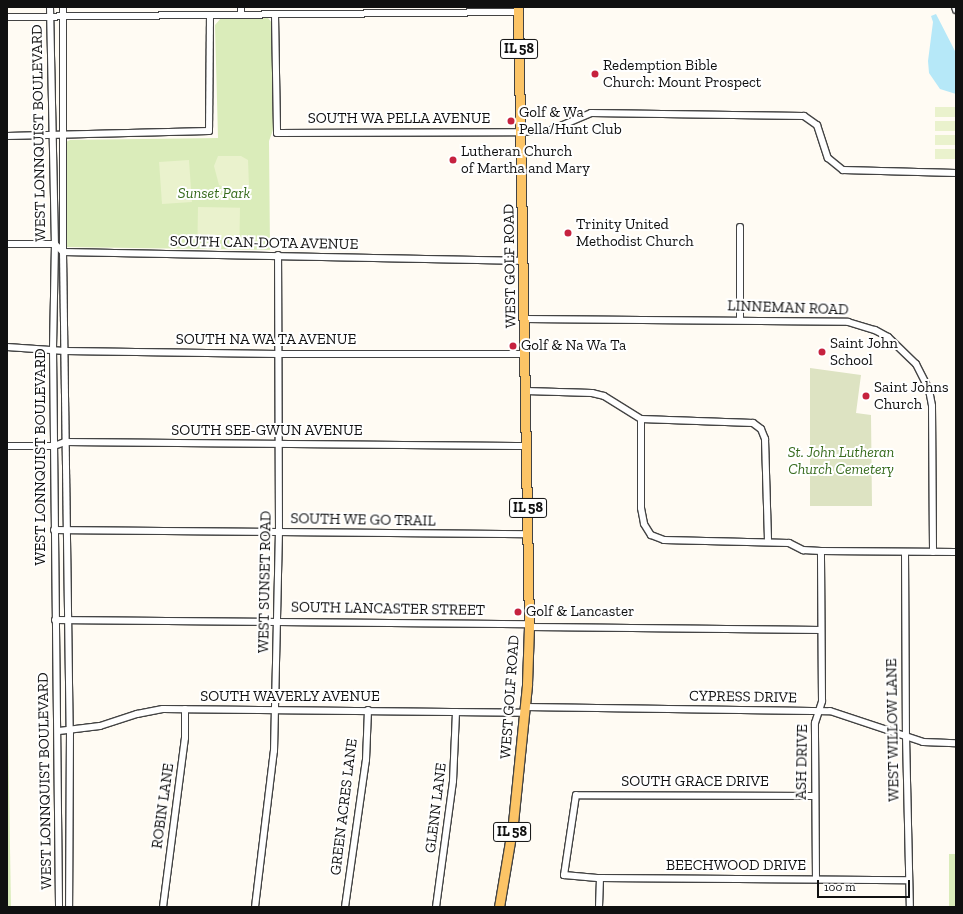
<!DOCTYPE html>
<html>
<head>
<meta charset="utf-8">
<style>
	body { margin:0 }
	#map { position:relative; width:963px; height:914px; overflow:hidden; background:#fffbf3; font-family:"Zilla Slab",serif }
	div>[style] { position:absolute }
	.green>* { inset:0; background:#daecba; transform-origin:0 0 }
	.cemetery>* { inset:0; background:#dde3c2 }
	.pitch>* { inset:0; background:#eaf2cd; transform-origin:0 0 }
	.water>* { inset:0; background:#b6e8f8 }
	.roads { filter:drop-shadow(1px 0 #434343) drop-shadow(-1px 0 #434343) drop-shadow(0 1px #434343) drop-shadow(0 -1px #434343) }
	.minor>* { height:6px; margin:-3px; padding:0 3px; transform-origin:3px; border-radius:3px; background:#fff }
	.primary>* { height:9px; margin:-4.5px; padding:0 4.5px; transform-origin:4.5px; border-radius:4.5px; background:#fcc466 }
	.dots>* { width:11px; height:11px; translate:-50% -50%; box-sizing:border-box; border:2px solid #fff; border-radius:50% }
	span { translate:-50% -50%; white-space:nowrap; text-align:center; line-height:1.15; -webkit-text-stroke:4px #fff; paint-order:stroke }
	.shield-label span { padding:1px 3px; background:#fff; border:1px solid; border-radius:3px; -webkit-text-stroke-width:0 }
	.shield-label { font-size:14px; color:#101010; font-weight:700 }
	.poi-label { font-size:15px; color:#101010 }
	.left { translate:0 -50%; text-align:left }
	.street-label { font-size:15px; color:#101010 }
	.park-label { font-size:15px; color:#376b1d; font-style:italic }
	.frame { position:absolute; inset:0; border:8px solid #101010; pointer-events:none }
	.scale { position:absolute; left:817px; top:880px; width:93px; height:18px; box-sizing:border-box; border:2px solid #101010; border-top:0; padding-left:5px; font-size:12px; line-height:14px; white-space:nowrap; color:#101010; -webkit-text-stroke:3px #fff; paint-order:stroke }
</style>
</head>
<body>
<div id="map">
	<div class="green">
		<i style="clip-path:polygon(221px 18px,268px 18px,273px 24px,273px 130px,269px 141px,270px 250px,66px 247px,66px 142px,70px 140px,218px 138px,215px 25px)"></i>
		<i style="clip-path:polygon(7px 667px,11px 907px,7px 907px)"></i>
		<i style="left:949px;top:854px;width:7px;height:53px"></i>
	</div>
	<div class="cemetery">
		<i style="clip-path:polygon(810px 368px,861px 375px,856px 413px,871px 415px,872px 506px,810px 506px)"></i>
	</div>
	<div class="pitch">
		<i style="left:935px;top:107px;width:21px;height:10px"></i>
		<i style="left:935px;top:121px;width:21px;height:10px"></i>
		<i style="left:935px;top:135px;width:21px;height:10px"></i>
		<i style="left:935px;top:149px;width:21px;height:10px"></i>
		<i style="clip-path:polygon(218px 156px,241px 156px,248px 160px,249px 187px,235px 191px,219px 185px,214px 166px)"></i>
		<i style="left:189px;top:160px;width:42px;height:30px;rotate:86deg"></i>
		<i style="left:198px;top:207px;width:42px;height:30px;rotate:1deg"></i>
	</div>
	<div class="water">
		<i style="clip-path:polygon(936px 14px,956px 53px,956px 94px,940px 89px,929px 73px,928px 61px,933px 22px,931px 16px)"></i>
	</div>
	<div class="roads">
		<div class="minor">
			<i style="left:50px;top:7px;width:237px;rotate:88.8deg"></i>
			<i style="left:55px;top:244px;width:105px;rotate:91.1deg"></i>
			<i style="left:53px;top:349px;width:558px;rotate:89.38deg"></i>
			<i style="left:63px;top:7px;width:245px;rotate:90deg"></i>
			<i style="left:63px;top:252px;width:478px;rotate:89.2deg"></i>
			<i style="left:70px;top:730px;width:177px;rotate:90.3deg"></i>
			<i style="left:955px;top:7px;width:3px;rotate:72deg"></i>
			<i style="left:241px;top:15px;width:8px;rotate:-90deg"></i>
			<i style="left:275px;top:15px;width:118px;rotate:89deg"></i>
			<i style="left:277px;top:133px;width:244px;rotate:-0.2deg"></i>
			<i style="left:521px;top:132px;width:30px;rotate:-4deg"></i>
			<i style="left:551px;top:130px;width:43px;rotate:-23deg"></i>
			<i style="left:591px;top:113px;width:213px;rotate:0.8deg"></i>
			<i style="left:804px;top:116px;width:16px;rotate:35deg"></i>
			<i style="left:817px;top:125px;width:35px;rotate:72deg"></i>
			<i style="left:828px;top:158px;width:19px;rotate:39deg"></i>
			<i style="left:843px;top:170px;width:113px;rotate:1.5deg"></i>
			<i style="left:7px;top:17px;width:512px;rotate:-0.56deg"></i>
			<i style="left:7px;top:136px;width:202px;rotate:-1.4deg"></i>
			<i style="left:209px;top:131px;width:116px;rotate:-89.5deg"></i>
			<i style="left:7px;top:244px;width:48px"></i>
			<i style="left:55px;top:244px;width:11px;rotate:45deg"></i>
			<i style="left:63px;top:252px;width:461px;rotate:1.1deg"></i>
			<i style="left:525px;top:319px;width:323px;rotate:0.5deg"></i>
			<i style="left:848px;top:322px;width:28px;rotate:17deg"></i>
			<i style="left:875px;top:330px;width:15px;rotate:28deg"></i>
			<i style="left:888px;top:337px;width:39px;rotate:44deg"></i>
			<i style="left:916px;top:364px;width:29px;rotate:63deg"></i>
			<i style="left:929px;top:390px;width:16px;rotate:79deg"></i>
			<i style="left:932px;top:406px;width:146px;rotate:89.6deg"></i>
			<i style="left:740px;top:319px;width:92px;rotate:-90deg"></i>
			<i style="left:7px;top:347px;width:58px;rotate:3.9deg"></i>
			<i style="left:65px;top:351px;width:213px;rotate:0.8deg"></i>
			<i style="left:278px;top:354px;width:248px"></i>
			<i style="left:526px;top:391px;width:66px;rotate:1.7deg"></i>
			<i style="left:592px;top:393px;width:12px;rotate:14deg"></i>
			<i style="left:604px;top:396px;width:44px;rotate:31.9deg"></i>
			<i style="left:641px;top:419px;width:112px;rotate:2deg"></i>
			<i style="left:753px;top:423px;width:10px;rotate:37deg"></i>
			<i style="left:761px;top:429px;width:11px;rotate:68deg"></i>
			<i style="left:765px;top:439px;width:102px;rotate:88.3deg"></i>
			<i style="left:641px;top:419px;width:89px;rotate:90deg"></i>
			<i style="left:641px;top:508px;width:16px;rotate:79deg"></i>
			<i style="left:644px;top:524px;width:13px;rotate:58deg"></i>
			<i style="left:651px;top:535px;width:14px;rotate:21deg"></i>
			<i style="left:664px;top:540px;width:125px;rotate:1.4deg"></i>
			<i style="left:789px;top:543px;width:16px;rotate:27deg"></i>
			<i style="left:803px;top:550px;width:18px;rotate:3deg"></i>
			<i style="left:821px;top:551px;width:135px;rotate:0.4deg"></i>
			<i style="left:7px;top:446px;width:47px"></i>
			<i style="left:54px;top:446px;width:12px;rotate:-20deg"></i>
			<i style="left:65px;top:442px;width:462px;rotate:0.5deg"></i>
			<i style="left:54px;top:530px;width:474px;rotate:0.5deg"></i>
			<i style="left:905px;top:552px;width:184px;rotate:89.7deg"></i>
			<i style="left:906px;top:736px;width:171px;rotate:88.7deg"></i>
			<i style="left:55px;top:620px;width:474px;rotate:0.5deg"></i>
			<i style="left:529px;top:627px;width:292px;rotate:0.6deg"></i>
			<i style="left:525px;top:707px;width:305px;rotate:0.8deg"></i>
			<i style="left:830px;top:711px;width:98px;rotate:18.4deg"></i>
			<i style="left:923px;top:742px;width:33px;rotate:2deg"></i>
			<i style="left:59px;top:731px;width:41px;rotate:-7deg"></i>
			<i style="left:100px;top:726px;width:39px;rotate:-18deg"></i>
			<i style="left:137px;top:714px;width:26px;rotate:-11deg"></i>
			<i style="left:163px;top:709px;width:361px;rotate:0.6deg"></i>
			<i style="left:814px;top:796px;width:238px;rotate:-179.8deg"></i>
			<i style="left:576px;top:795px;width:81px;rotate:98.5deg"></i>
			<i style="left:564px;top:875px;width:36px;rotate:5deg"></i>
			<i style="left:600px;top:878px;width:309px;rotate:0.4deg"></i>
			<i style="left:816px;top:879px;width:156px;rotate:-90.4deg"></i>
			<i style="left:815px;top:723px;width:23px;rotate:-72deg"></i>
			<i style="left:822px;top:701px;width:150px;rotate:-90.4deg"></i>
			<i style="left:163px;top:907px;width:170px;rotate:-82.6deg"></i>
			<i style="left:185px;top:738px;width:29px;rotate:-90deg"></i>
			<i style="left:255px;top:907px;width:157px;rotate:-83.1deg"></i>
			<i style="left:274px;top:751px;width:219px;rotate:-88.7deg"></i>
			<i style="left:279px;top:532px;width:277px;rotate:-90.2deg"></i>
			<i style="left:345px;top:907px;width:148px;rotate:-81.9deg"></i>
			<i style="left:366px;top:760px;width:50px;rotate:-87.7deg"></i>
			<i style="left:436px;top:907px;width:127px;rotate:-82.3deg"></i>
			<i style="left:453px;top:781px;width:69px;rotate:-87.5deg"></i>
			<i style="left:599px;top:907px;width:29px;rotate:-88deg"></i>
		</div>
		<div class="primary">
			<i style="left:499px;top:907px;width:85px;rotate:-80.5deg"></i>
			<i style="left:513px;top:823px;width:140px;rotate:-84.2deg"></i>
			<i style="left:527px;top:684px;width:57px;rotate:-88deg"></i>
			<i style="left:529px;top:627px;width:620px;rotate:-91.02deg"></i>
		</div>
	</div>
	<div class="dots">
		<i style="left:595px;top:74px;background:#c6223f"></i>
		<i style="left:511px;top:121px;background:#c6223f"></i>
		<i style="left:453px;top:160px;background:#c6223f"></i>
		<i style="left:568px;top:233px;background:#c6223f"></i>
		<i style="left:513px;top:346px;background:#c6223f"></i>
		<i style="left:822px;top:352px;background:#c6223f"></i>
		<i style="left:866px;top:396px;background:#c6223f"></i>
		<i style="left:518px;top:612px;background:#c6223f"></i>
	</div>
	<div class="shield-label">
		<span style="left:519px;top:49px">IL 58</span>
		<span style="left:528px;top:508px">IL 58</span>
		<span style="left:512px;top:832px">IL 58</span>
	</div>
	<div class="poi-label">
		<span class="left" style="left:603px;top:74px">Redemption Bible<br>Church: Mount Prospect</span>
		<span class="left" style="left:519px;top:121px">Golf &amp; Wa<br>Pella/Hunt Club</span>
		<span class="left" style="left:461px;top:160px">Lutheran Church<br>of Martha and Mary</span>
		<span class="left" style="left:576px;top:233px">Trinity United<br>Methodist Church</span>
		<span class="left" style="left:830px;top:352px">Saint John<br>School</span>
		<span class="left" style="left:521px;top:346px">Golf &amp; Na Wa Ta</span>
		<span class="left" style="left:874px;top:396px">Saint Johns<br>Church</span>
		<span class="left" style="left:526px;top:612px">Golf &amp; Lancaster</span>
	</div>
	<div class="street-label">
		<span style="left:399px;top:119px">SOUTH WA PELLA AVENUE</span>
		<span style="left:39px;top:133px;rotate:-91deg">WEST LONNQUIST BOULEVARD</span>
		<span style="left:264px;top:243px;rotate:1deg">SOUTH CAN-DOTA AVENUE</span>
		<span style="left:510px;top:266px;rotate:-91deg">WEST GOLF ROAD</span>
		<span style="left:788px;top:308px;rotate:2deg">LINNEMAN ROAD</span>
		<span style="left:266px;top:340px">SOUTH NA WA TA AVENUE</span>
		<span style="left:267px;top:431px">SOUTH SEE-GWUN AVENUE</span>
		<span style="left:41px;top:457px;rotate:-90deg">WEST LONNQUIST BOULEVARD</span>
		<span style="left:363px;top:520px;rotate:1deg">SOUTH WE GO TRAIL</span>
		<span style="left:265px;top:582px;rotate:-89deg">WEST SUNSET ROAD</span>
		<span style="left:388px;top:609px;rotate:1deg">SOUTH LANCASTER STREET</span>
		<span style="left:290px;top:697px">SOUTH WAVERLY AVENUE</span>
		<span style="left:510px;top:697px;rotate:-86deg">WEST GOLF ROAD</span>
		<span style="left:743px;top:697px;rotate:1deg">CYPRESS DRIVE</span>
		<span style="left:893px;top:730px;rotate:-91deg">WEST WILLOW LANE</span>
		<span style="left:802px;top:762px;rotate:-89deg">ASH DRIVE</span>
		<span style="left:45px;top:781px;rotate:-91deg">WEST LONNQUIST BOULEVARD</span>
		<span style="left:695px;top:782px">SOUTH GRACE DRIVE</span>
		<span style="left:163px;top:806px;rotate:-82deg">ROBIN LANE</span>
		<span style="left:344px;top:807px;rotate:-83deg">GREEN ACRES LANE</span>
		<span style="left:436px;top:808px;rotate:-83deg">GLENN LANE</span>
		<span style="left:736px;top:866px">BEECHWOOD DRIVE</span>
	</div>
	<div class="park-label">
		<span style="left:214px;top:194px">Sunset Park</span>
		<span style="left:841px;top:461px">St. John Lutheran<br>Church Cemetery</span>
	</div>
	<div class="frame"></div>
	<div class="scale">100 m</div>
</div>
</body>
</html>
